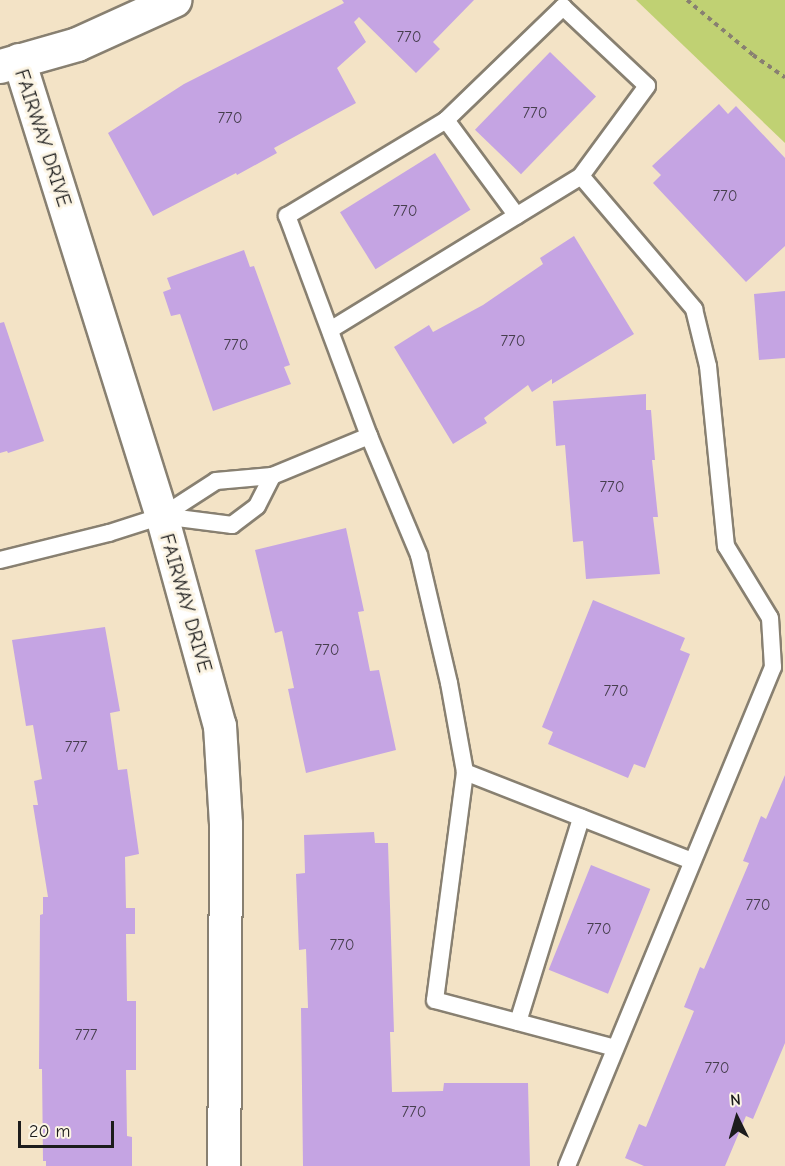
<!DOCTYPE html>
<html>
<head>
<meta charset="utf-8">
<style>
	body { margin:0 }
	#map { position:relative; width:785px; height:1166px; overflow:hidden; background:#f3e3c6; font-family:"Comic Neue",sans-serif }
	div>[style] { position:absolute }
	.green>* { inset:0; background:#c0d173 }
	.building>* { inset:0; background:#c5a4e3; transform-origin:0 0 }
	.path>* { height:4px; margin-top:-2px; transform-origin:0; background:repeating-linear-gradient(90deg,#888071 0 4.5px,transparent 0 9px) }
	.roads { filter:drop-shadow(2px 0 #888071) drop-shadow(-2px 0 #888071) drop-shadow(0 2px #888071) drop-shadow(0 -2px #888071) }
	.service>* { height:16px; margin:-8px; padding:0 8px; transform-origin:8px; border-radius:8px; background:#fff }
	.minor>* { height:32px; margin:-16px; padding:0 16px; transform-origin:16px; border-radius:16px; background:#fff }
	.tertiary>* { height:33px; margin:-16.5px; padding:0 16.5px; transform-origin:16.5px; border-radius:16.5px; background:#fff }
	span { translate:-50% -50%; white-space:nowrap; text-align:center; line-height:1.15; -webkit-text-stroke:6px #fcf5e5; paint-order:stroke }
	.number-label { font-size:16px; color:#463e4e }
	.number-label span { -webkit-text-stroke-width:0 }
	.street-label { font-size:20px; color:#1c1c1c }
	.north { position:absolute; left:707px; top:1088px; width:60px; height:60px; -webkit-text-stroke:4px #fcf5e5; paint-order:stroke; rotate:355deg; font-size:16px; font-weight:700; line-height:24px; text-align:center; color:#1c1c1c }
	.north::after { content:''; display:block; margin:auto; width:21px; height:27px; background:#1c1c1c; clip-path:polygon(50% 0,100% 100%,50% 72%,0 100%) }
	.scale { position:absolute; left:18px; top:1121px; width:96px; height:27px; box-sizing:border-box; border:3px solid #1c1c1c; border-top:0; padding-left:8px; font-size:18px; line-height:21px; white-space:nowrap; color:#1c1c1c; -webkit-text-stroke:4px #fcf5e5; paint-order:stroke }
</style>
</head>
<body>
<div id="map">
	<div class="green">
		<i style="clip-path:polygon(636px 0,785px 0,785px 143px)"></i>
	</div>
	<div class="building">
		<i style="clip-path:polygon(342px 0,474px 0,433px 42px,440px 49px,416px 73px,359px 17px,354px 22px,366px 42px,337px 68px,356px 103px,274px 148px,277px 153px,237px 175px,236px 173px,153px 216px,108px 133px,184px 84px,344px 3px)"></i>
		<i style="left:550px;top:52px;width:64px;height:108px;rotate:44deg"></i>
		<i style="clip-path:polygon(719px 104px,728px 114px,736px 106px,785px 158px,785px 246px,746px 282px,653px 183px,661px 175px,652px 166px)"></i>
		<i style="left:435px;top:153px;width:67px;height:112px;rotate:58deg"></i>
		<i style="clip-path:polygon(574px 236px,634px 334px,552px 384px,552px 379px,532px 392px,528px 385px,484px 418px,487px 423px,453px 444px,394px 347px,429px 325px,433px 332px,483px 305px,543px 264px,540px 258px)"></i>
		<i style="clip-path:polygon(244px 250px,250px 267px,254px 266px,290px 365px,284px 367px,291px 384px,213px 411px,180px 314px,171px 316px,163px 292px,171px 289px,167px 278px)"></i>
		<i style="clip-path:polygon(785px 291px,785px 358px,759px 360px,754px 294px)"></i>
		<i style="clip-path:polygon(4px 322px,44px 441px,8px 453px,7px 451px,0 453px,0 323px)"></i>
		<i style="clip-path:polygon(646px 394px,646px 410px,651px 410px,655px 460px,652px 460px,658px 517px,653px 517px,660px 574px,586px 579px,583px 541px,573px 542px,565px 445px,556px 446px,553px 401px)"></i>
		<i style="clip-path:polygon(346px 528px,364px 611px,358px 612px,370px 671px,379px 670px,396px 750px,306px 773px,288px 689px,294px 688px,282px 631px,275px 633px,255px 550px)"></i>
		<i style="clip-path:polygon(593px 600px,685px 638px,680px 650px,690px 654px,645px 768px,634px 764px,628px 778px,548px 744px,553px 732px,542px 727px)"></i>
		<i style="clip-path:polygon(105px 627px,120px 711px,110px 713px,118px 770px,127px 769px,139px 854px,125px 857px,126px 908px,135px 908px,135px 934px,126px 934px,127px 1001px,136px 1001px,136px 1070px,126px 1070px,127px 1136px,132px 1137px,132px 1166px,46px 1166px,46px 1161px,43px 1161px,42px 1069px,39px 1069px,40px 915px,43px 914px,43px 897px,48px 897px,33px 805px,38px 805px,34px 781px,42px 779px,33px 725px,26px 726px,12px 640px)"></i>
		<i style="clip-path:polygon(785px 775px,785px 1043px,753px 1119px,746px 1116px,725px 1166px,644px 1166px,625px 1158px,639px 1124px,646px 1127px,694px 1011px,684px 1007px,700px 967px,704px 969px,749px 863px,743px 861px,761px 816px,766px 819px)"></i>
		<i style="clip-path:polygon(374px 832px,375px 843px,388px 843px,394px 1032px,390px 1032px,392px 1092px,443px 1091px,444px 1083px,528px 1083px,530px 1166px,303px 1166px,301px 1008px,308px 1008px,306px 949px,299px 950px,296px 874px,305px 873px,304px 835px)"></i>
		<i style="left:591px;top:865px;width:64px;height:113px;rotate:22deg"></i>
	</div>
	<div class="path">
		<i style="left:687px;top:0;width:86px;rotate:39.8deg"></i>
		<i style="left:753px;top:55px;width:39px;rotate:35deg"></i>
	</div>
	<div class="roads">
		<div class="service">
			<i style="left:446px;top:120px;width:119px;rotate:53.5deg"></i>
			<i style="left:330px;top:330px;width:294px;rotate:-31.5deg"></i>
			<i style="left:162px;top:516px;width:71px;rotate:7.3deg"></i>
			<i style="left:232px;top:525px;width:31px;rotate:-37deg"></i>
			<i style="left:257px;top:506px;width:34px;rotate:-63deg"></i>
			<i style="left:0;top:560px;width:112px;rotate:-13.9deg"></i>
			<i style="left:109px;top:533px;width:56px;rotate:-17.8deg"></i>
			<i style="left:162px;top:516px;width:64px;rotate:-32.9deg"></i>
			<i style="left:216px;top:481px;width:56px;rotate:-5.1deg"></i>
			<i style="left:272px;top:476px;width:105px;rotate:-22.4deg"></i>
			<i style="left:465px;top:772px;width:90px;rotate:-100.2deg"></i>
			<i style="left:449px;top:683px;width:131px;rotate:-103.2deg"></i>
			<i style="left:419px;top:555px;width:129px;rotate:-112.8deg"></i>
			<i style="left:369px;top:436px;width:235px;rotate:-110.4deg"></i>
			<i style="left:287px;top:216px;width:186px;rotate:-31.1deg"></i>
			<i style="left:446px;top:120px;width:163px;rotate:-44deg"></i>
			<i style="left:563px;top:7px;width:115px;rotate:43.2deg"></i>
			<i style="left:647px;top:86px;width:112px;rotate:126.3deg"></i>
			<i style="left:581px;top:176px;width:175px;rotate:49.6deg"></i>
			<i style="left:694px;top:309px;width:59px;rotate:76.2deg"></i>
			<i style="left:708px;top:366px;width:181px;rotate:84.3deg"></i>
			<i style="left:726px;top:546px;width:84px;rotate:58.6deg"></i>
			<i style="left:770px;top:618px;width:49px;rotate:86.5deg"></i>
			<i style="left:773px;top:667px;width:540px;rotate:112.43deg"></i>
			<i style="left:518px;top:1022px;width:214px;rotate:-72.8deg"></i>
			<i style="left:615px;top:1048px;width:186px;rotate:-165.1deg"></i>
			<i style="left:435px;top:1000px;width:230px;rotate:-82.5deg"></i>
			<i style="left:465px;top:772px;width:244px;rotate:21.4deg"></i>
		</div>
		<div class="minor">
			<i style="left:19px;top:60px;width:478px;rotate:72.6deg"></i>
			<i style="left:162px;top:516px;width:218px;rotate:74.6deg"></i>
			<i style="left:220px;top:726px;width:98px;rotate:86.5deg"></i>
			<i style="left:226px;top:824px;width:342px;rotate:90.3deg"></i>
		</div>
		<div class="tertiary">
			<i style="left:0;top:66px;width:80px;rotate:-15.9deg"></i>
			<i style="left:77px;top:44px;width:107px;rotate:-24.4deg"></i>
		</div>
	</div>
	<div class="number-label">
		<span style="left:409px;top:37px">770</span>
		<span style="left:535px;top:113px">770</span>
		<span style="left:230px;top:118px">770</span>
		<span style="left:725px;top:196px">770</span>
		<span style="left:405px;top:211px">770</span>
		<span style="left:513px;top:341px">770</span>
		<span style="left:236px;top:345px">770</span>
		<span style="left:612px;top:487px">770</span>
		<span style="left:327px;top:650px">770</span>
		<span style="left:616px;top:691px">770</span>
		<span style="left:76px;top:747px">777</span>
		<span style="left:758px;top:905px">770</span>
		<span style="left:599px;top:929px">770</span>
		<span style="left:342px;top:945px">770</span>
		<span style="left:86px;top:1035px">777</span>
		<span style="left:717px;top:1068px">770</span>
		<span style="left:414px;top:1112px">770</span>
	</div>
	<div class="street-label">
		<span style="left:43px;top:138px;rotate:72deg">FAIRWAY DRIVE</span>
		<span style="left:186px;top:603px;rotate:74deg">FAIRWAY DRIVE</span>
	</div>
	<div class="north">N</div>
	<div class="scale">20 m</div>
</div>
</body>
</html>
